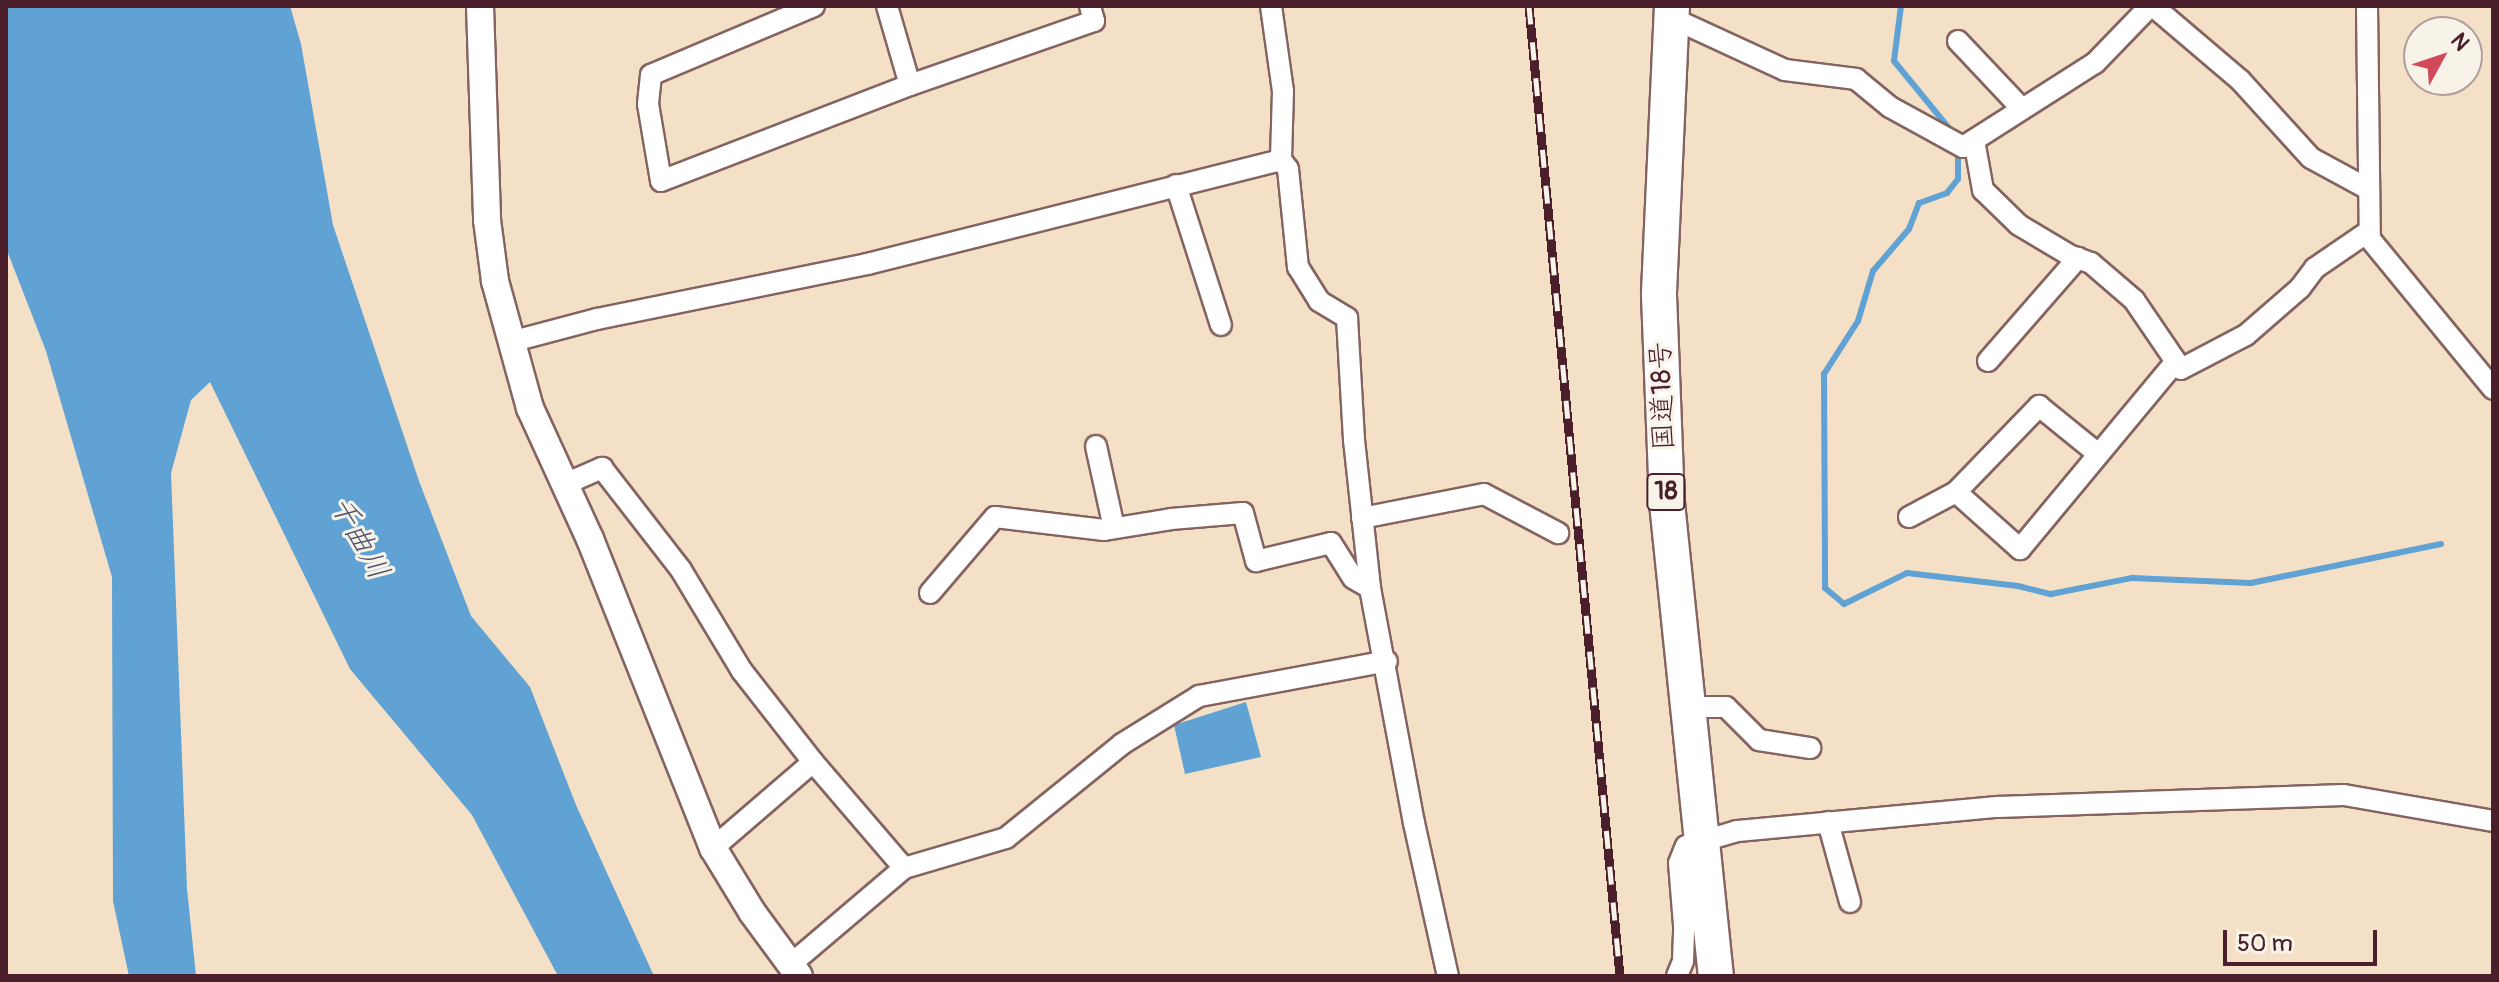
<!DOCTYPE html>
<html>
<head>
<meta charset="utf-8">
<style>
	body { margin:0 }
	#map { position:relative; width:2499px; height:982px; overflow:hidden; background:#f3e0c6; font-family:Pangolin,"Klee One",sans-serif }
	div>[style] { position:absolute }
	.water>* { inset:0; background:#5fa2d3 }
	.stream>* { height:6px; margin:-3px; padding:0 3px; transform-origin:3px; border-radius:3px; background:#5fa2d3 }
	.roads { filter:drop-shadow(2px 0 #856361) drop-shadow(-2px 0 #856361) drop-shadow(0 2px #856361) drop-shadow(0 -2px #856361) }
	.minor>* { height:20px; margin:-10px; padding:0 10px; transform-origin:10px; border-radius:10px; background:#fff }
	.tertiary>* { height:26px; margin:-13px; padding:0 13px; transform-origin:13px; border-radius:13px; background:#fff }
	.trunk>* { height:34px; margin:-17px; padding:0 17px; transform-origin:17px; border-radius:17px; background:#fff }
	.rail>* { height:9px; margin-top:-4.5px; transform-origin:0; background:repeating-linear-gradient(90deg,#f7f3e8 0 18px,#4a1f2b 0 36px); box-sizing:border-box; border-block:2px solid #4a1f2b }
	span { translate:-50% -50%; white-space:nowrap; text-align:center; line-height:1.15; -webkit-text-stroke:6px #f7f3e8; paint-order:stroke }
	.shield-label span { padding:2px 6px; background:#f7f3e8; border:2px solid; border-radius:6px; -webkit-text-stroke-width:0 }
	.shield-label { font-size:26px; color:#4a1f2b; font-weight:700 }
	.street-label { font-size:28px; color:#4a1f2b }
	.water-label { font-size:30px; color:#52536e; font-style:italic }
	.frame { position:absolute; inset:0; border:8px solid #4a1f2b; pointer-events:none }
	.north { position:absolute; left:2403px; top:16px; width:80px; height:80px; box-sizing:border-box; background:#f7f3e8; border:2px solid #b29e9c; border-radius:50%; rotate:50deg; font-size:22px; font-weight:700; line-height:32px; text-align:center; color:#4a1f2b }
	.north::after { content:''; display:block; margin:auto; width:28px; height:36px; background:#d1495b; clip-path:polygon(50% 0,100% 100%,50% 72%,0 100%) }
	.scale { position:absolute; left:2223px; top:930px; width:154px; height:36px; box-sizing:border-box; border:4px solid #4a1f2b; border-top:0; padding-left:10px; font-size:24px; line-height:28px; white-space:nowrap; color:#4a1f2b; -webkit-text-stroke:6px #f7f3e8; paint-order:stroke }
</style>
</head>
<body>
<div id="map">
	<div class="water">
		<i style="clip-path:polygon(6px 6px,290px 6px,301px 44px,333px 225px,419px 481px,471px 616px,530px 687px,576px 805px,654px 976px,558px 976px,472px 815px,350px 669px,210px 382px,191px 400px,171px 473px,187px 889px,196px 976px,129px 976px,113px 901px,112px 577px,46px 351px,6px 248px)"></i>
		<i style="clip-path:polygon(1246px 702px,1261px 757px,1185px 774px,1174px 725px)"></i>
	</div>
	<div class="stream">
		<i style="left:1901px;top:6px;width:55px;rotate:97.3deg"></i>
		<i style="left:1894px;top:61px;width:93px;rotate:50.7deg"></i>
		<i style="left:1958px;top:151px;width:28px;rotate:90deg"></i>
		<i style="left:1958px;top:179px;width:18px;rotate:128deg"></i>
		<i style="left:1947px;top:193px;width:30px;rotate:160deg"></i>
		<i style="left:1919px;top:203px;width:28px;rotate:111deg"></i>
		<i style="left:1909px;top:229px;width:55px;rotate:130.6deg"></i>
		<i style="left:1873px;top:271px;width:52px;rotate:106.7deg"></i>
		<i style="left:1858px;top:321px;width:63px;rotate:122.7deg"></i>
		<i style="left:1824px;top:374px;width:214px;rotate:89.7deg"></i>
		<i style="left:1825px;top:588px;width:25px;rotate:40deg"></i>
		<i style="left:1844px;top:604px;width:70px;rotate:-26.2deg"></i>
		<i style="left:1907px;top:573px;width:112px;rotate:6.7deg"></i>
		<i style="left:2018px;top:586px;width:34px;rotate:14deg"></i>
		<i style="left:2051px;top:594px;width:83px;rotate:-11.2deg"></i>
		<i style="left:2132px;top:578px;width:119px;rotate:2.4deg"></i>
		<i style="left:2251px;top:583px;width:194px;rotate:-11.6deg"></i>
	</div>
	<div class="roads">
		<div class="minor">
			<i style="left:814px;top:6px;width:177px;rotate:157.1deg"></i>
			<i style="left:651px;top:75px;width:29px;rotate:96deg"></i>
			<i style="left:648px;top:104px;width:78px;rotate:80.4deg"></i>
			<i style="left:661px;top:181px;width:267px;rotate:-21.1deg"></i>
			<i style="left:910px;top:85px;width:195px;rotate:-19.2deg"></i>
			<i style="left:1094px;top:21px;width:16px;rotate:-105deg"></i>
			<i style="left:887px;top:6px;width:82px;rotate:73.8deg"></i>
			<i style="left:1271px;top:6px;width:86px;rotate:82deg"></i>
			<i style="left:1283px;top:91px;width:69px;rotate:91.7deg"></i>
			<i style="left:1281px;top:160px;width:11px;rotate:52deg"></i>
			<i style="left:1288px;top:169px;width:99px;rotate:84.2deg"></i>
			<i style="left:1298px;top:267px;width:40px;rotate:58deg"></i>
			<i style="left:1319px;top:301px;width:33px;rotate:31deg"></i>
			<i style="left:1347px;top:318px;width:122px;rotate:86.7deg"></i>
			<i style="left:1354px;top:440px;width:149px;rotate:83.8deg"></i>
			<i style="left:1370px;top:588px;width:239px;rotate:79.4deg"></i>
			<i style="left:1414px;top:823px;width:157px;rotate:77.5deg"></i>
			<i style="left:2153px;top:6px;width:114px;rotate:40.4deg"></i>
			<i style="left:2240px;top:80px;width:105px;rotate:47.7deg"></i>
			<i style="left:2311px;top:158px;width:65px;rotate:28.5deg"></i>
			<i style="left:2367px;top:6px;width:233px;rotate:89.3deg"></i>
			<i style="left:2370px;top:239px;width:194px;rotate:50.6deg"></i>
			<i style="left:1672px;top:18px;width:124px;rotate:24.7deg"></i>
			<i style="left:1785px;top:70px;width:72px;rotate:7.2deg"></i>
			<i style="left:1856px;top:79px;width:44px;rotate:39.5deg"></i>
			<i style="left:1890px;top:107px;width:83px;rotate:28.7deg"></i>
			<i style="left:1963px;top:147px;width:156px;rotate:-32.5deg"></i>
			<i style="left:2095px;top:63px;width:79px;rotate:-46deg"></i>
			<i style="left:1958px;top:41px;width:93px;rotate:46.7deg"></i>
			<i style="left:1974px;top:140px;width:51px;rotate:79.8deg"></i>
			<i style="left:1983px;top:190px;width:50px;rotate:44.2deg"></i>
			<i style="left:2019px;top:225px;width:61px;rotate:30.8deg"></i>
			<i style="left:2071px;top:256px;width:21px;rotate:19deg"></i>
			<i style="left:2091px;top:263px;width:57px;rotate:40.7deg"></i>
			<i style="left:2134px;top:300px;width:83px;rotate:55.7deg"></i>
			<i style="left:2181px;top:369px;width:73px;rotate:-27.6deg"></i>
			<i style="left:2246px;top:335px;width:72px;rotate:-41deg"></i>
			<i style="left:2300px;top:288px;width:25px;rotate:-53deg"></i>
			<i style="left:2315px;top:268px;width:65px;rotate:-34.4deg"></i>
			<i style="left:1176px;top:185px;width:147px;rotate:72.2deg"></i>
			<i style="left:510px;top:342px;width:90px;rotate:-14.8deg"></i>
			<i style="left:597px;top:319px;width:276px;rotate:-11.5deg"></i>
			<i style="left:867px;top:264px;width:427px;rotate:-14.1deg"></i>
			<i style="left:1988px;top:361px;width:137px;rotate:-48.9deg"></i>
			<i style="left:1096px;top:446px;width:84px;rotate:77.6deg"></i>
			<i style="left:563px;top:485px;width:43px;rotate:-23.6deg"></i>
			<i style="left:602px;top:468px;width:129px;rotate:52.2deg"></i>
			<i style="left:681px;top:570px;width:118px;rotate:58.9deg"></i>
			<i style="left:742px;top:671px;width:115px;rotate:52deg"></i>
			<i style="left:813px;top:762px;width:132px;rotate:139.3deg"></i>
			<i style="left:1956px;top:492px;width:86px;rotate:41.7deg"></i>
			<i style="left:2020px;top:549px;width:244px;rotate:-50.3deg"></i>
			<i style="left:1909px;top:517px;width:53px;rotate:-28deg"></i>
			<i style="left:1956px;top:492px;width:120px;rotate:-46deg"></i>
			<i style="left:2039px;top:406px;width:75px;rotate:39deg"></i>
			<i style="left:1362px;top:518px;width:124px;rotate:-11.1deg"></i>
			<i style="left:1484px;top:494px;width:84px;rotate:27.8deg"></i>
			<i style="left:930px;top:593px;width:100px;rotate:-49.5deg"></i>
			<i style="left:995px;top:517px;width:110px;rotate:6.8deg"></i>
			<i style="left:1104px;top:530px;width:68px;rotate:-9.3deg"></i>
			<i style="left:1171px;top:519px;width:72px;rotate:-4.8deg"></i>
			<i style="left:1243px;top:513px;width:50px;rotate:74.8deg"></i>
			<i style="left:1256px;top:561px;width:77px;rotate:-13.5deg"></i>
			<i style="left:1331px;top:543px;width:41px;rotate:57.8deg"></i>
			<i style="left:1353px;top:578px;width:20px;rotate:30deg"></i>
			<i style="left:1686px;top:707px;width:40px"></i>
			<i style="left:1726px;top:707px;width:47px;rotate:45deg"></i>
			<i style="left:1759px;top:740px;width:52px;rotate:8.9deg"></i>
			<i style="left:1828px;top:822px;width:83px;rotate:74.6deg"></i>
			<i style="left:904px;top:868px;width:106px;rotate:-16.4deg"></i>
			<i style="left:1006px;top:838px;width:149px;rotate:-39deg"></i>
			<i style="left:1122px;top:744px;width:91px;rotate:-31.9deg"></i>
			<i style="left:1199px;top:696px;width:191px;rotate:-10.5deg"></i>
			<i style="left:790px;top:965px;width:150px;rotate:-40.4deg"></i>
			<i style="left:904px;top:868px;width:140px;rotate:-130.6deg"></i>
			<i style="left:1677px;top:976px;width:16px;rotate:-68deg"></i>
			<i style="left:1683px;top:961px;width:36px;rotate:-88deg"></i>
			<i style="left:1684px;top:925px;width:62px;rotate:-94.6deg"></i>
			<i style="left:1679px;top:863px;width:18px;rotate:-68deg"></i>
			<i style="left:1686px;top:846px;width:53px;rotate:-16.4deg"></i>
			<i style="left:1737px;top:831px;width:262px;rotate:-5.3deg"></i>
			<i style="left:1998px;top:807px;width:346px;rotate:-2deg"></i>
			<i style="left:2344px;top:795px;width:151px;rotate:9.9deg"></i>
		</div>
		<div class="tertiary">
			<i style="left:480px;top:6px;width:214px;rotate:88.1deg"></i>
			<i style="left:487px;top:220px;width:62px;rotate:82.5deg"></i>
			<i style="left:495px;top:281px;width:132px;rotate:74.6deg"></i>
			<i style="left:530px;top:408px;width:144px;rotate:65.4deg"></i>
			<i style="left:590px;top:539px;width:333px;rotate:68.3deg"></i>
			<i style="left:713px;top:848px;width:75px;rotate:58.6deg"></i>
			<i style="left:752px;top:912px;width:79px;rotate:53.7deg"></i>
		</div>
		<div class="trunk">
			<i style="left:1672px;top:6px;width:289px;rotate:92.6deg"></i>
			<i style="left:1659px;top:295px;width:208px;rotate:87.8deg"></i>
			<i style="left:1667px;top:503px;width:476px;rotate:84.1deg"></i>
		</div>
	</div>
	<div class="rail">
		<i style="left:1529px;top:6px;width:974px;rotate:84.64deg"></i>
	</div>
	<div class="shield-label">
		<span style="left:1666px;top:492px">18</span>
	</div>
	<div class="street-label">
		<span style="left:1663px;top:396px;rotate:-92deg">国道18号</span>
	</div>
	<div class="water-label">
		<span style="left:359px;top:538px;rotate:61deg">千曲川</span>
	</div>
	<div class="frame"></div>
	<div class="north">N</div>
	<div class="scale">50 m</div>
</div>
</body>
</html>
